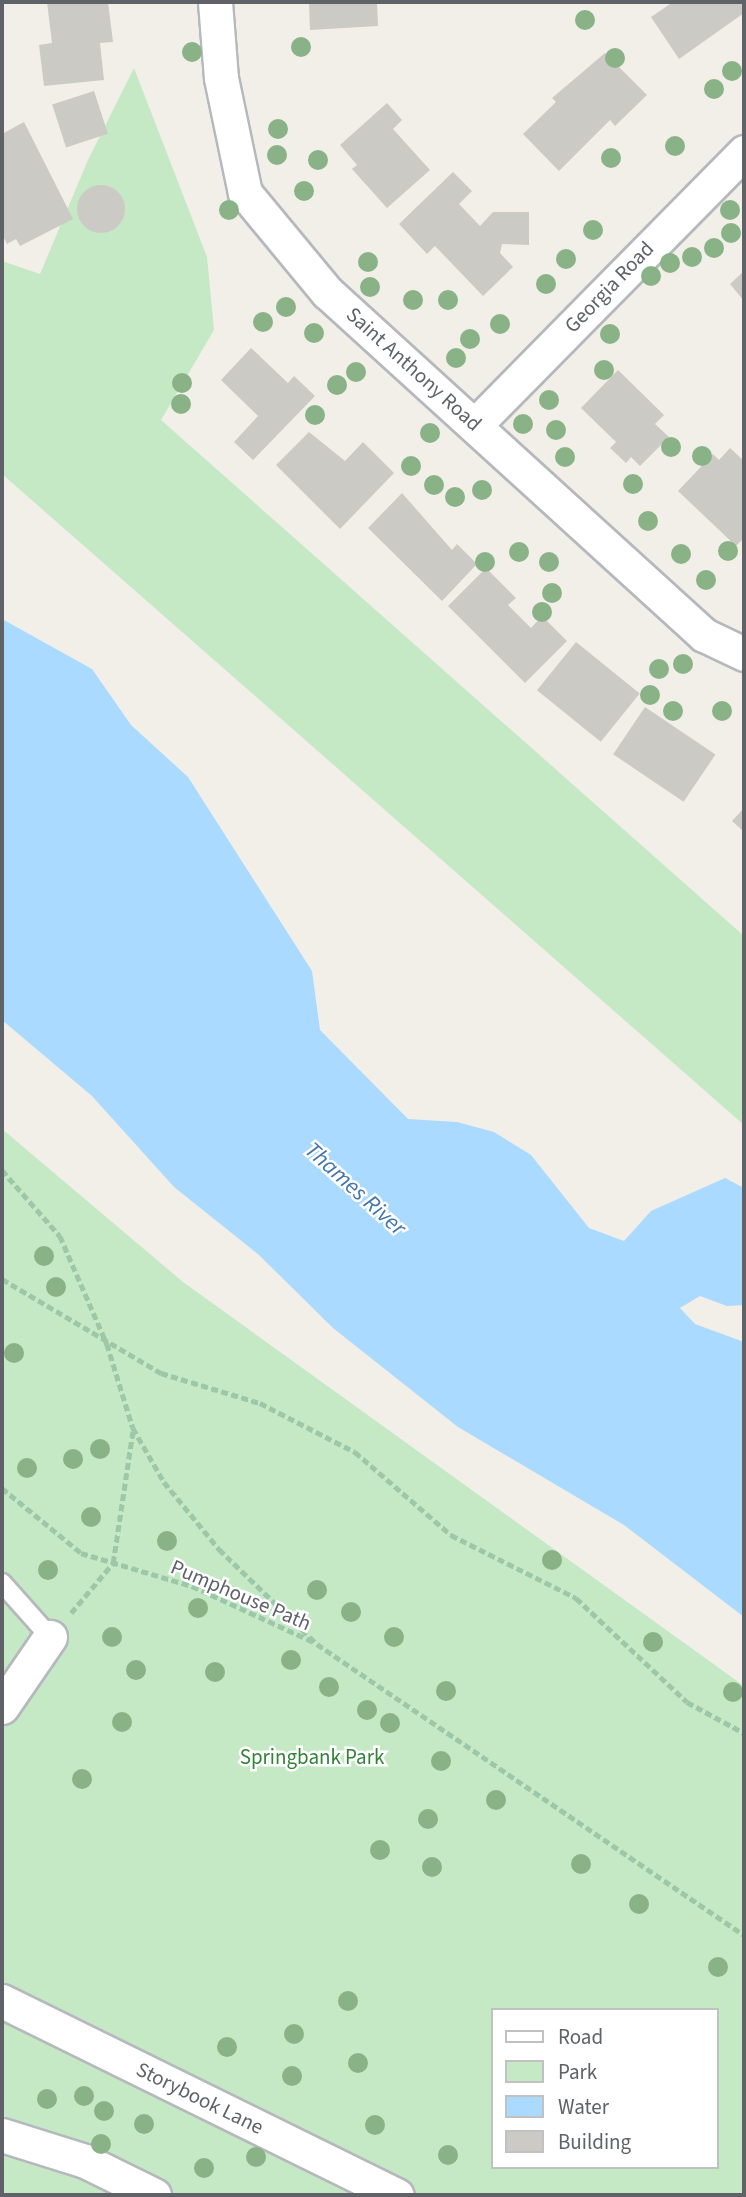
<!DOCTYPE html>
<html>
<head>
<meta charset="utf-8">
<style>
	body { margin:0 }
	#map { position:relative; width:746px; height:2197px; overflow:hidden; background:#f1efe8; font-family:"Source Sans 3",sans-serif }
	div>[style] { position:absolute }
	.green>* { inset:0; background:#c5e8c5 }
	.water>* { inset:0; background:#aadaff }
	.building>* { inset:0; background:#cccac5; transform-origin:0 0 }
	.round { border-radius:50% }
	.path>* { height:4.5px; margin-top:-2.25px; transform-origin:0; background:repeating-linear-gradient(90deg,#9cc7a9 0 7px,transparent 0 10.5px) }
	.roads { filter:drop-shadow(2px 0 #b5b8bc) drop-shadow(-2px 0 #b5b8bc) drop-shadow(0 2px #b5b8bc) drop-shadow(0 -2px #b5b8bc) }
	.lane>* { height:18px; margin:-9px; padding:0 9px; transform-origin:9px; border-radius:9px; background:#fff }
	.street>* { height:33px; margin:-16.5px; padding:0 16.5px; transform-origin:16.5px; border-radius:16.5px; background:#fff }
	.trees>* { width:20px; height:20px; margin:-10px; border-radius:50%; background:#89b387 }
	span { translate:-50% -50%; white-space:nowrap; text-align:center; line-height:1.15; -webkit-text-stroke:5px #fff; paint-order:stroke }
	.street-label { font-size:21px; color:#5f6368 }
	.park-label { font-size:21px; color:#348238 }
	.water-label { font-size:23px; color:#4174aa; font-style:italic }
	.frame { position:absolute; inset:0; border:4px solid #5f6368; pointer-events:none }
	.legend { position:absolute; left:491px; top:2008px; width:228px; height:161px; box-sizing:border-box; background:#fff; border:2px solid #bfc1c3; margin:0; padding:9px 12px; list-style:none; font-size:21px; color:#5f6368 }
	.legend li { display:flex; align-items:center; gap:14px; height:35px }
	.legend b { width:35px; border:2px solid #bfc1c3 }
</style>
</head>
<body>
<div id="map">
	<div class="green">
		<i style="clip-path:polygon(134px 68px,207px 257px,214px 330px,161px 420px,744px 936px,744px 1125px,2px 474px,2px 261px,40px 274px,88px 160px)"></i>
		<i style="clip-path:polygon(evenodd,2px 1129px,183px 1282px,744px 1686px,744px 2195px,2px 2195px,2px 1129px,492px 2010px,716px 2010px,716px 2167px,492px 2167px,492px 2010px)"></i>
	</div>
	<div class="water">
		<i style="clip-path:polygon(2px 619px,92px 669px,131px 725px,188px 777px,312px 971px,320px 1030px,408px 1119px,457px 1122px,494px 1132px,531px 1155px,589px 1228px,624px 1241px,651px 1211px,725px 1178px,744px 1188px,744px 1305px,727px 1306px,700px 1296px,680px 1308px,695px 1324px,744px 1342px,744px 1617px,624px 1525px,458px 1427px,333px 1328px,259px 1255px,174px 1187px,92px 1096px,2px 1020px)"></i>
	</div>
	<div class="building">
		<i style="clip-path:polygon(47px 2px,108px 2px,113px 42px,100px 43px,104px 80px,44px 86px,39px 45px,52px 43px)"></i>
		<i style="clip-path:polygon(309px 2px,377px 2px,378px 26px,310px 30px)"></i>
		<i style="clip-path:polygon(673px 2px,744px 2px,744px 13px,679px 59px,651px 17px)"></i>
		<i style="clip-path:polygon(605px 53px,647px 95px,615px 126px,610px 120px,559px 171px,523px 134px,556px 102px,552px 98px)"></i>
		<i style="left:94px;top:91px;width:45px;height:44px;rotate:72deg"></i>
		<i style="clip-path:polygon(387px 103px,402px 120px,393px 129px,430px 170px,387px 208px,352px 169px,357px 165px,340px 145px)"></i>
		<i style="clip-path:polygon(24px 122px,73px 219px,20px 246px,16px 239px,7px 244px,2px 234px,2px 134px)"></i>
		<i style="clip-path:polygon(453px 172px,472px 191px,459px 204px,480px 226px,493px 212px,529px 212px,529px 245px,502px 244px,500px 253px,513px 267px,483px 296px,435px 246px,427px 254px,399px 224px)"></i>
		<i class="round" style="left:77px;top:185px;width:48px;height:48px"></i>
		<i style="clip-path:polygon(744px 271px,744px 301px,730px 284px)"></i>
		<i style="clip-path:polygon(251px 348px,288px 383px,294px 376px,315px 396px,253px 460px,234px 442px,258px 416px,221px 380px)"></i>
		<i style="clip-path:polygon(618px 370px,664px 415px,655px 424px,669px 437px,640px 466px,631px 457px,626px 463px,610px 448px,616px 442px,581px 408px)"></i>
		<i style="clip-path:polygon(309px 432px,345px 461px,363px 442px,394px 473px,340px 529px,276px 465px)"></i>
		<i style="clip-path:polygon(730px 448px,744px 461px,744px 538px,736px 546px,678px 491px,713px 454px,719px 460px)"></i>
		<i style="clip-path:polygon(402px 493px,452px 550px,457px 544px,477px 564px,442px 601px,368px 528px)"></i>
		<i style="clip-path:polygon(486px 568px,516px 598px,508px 605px,531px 628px,542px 616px,567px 641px,525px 683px,448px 606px)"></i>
		<i style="left:576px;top:642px;width:82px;height:62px;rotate:39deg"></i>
		<i style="left:645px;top:707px;width:85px;height:57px;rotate:34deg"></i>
		<i style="clip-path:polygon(744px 808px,744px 832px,732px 821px)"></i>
	</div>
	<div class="path">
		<i style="left:2px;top:1170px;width:88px;rotate:48.7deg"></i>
		<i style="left:60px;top:1236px;width:118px;rotate:66.5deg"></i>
		<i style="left:107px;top:1344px;width:88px;rotate:72.8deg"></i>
		<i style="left:133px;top:1428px;width:62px;rotate:60.1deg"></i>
		<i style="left:164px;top:1482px;width:87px;rotate:50.6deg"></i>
		<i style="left:219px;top:1549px;width:136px;rotate:44.1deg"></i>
		<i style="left:317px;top:1644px;width:517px;rotate:34.27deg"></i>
		<i style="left:2px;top:1279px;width:185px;rotate:30.6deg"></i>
		<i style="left:161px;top:1373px;width:103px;rotate:16.9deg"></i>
		<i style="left:260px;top:1403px;width:107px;rotate:27.3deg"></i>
		<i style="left:355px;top:1452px;width:127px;rotate:40.8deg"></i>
		<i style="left:451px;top:1535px;width:140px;rotate:26.7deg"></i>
		<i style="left:576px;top:1598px;width:152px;rotate:43.1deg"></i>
		<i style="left:687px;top:1702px;width:65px;rotate:28.5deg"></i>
		<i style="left:2px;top:1488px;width:102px;rotate:39.4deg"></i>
		<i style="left:81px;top:1553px;width:116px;rotate:16.6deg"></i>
		<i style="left:192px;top:1586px;width:134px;rotate:24.7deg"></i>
		<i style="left:71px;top:1613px;width:65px;rotate:-50deg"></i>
		<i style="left:113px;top:1563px;width:135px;rotate:-81.5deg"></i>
	</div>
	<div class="roads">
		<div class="lane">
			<i style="left:2px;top:1583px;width:72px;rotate:48.4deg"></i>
		</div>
		<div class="street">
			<i style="left:215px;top:2px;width:76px;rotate:85.5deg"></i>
			<i style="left:221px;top:78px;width:117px;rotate:78.2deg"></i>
			<i style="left:245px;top:193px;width:129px;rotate:50.4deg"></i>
			<i style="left:327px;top:292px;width:510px;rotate:42.3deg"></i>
			<i style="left:704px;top:635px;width:44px;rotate:25.4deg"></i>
			<i style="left:476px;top:424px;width:382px;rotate:-45.4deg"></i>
			<i style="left:2px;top:1707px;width:85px;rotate:-55.6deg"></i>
			<i style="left:2px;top:2001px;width:440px;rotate:26.2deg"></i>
			<i style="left:2px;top:2135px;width:87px;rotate:17.4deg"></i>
			<i style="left:85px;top:2161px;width:77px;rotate:26.2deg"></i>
		</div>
	</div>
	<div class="trees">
		<i style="left:585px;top:20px"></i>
		<i style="left:301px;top:47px"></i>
		<i style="left:192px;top:52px"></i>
		<i style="left:615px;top:58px"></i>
		<i style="left:732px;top:71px"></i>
		<i style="left:714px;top:89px"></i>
		<i style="left:278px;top:129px"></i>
		<i style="left:675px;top:146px"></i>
		<i style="left:277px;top:155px"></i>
		<i style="left:611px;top:158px"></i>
		<i style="left:318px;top:160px"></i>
		<i style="left:304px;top:191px"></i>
		<i style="left:229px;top:210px"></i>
		<i style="left:730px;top:210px"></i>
		<i style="left:593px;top:230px"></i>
		<i style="left:731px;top:233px"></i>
		<i style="left:714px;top:248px"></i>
		<i style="left:692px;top:257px"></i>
		<i style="left:566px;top:259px"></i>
		<i style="left:368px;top:262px"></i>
		<i style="left:670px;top:263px"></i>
		<i style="left:651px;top:276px"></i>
		<i style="left:546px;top:284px"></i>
		<i style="left:370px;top:287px"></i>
		<i style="left:413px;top:300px"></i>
		<i style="left:448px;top:300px"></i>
		<i style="left:286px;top:307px"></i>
		<i style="left:263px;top:322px"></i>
		<i style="left:500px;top:324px"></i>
		<i style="left:314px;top:333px"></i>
		<i style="left:610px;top:334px"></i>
		<i style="left:470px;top:339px"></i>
		<i style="left:456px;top:358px"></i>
		<i style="left:604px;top:370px"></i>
		<i style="left:356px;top:372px"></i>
		<i style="left:182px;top:383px"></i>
		<i style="left:337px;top:385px"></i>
		<i style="left:549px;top:400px"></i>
		<i style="left:181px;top:404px"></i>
		<i style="left:315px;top:415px"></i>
		<i style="left:523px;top:424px"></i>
		<i style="left:556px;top:430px"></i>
		<i style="left:430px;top:433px"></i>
		<i style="left:671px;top:447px"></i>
		<i style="left:702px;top:456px"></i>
		<i style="left:565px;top:457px"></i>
		<i style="left:411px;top:466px"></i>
		<i style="left:633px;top:484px"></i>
		<i style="left:434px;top:485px"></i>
		<i style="left:482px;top:490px"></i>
		<i style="left:455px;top:497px"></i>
		<i style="left:648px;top:521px"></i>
		<i style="left:728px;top:551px"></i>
		<i style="left:519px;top:552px"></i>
		<i style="left:681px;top:554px"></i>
		<i style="left:485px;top:562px"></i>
		<i style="left:549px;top:562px"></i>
		<i style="left:706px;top:580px"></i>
		<i style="left:552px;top:593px"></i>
		<i style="left:542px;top:612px"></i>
		<i style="left:683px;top:664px"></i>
		<i style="left:659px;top:669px"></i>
		<i style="left:650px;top:695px"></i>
		<i style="left:673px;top:711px"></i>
		<i style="left:722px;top:711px"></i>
		<i style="left:44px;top:1256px"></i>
		<i style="left:56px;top:1287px"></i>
		<i style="left:14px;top:1353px"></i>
		<i style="left:100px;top:1449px"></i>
		<i style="left:73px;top:1459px"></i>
		<i style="left:27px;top:1468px"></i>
		<i style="left:91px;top:1517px"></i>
		<i style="left:167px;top:1541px"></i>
		<i style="left:552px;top:1560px"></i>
		<i style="left:48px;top:1570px"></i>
		<i style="left:317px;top:1590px"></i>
		<i style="left:198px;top:1608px"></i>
		<i style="left:351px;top:1612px"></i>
		<i style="left:112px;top:1637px"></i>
		<i style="left:394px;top:1637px"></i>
		<i style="left:653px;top:1642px"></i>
		<i style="left:291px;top:1660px"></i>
		<i style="left:136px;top:1670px"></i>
		<i style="left:215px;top:1672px"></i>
		<i style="left:329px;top:1687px"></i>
		<i style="left:446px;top:1691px"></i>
		<i style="left:733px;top:1692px"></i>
		<i style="left:367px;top:1710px"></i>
		<i style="left:122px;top:1722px"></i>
		<i style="left:390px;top:1723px"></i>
		<i style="left:441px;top:1761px"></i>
		<i style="left:82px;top:1779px"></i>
		<i style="left:496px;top:1800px"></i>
		<i style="left:428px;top:1819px"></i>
		<i style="left:380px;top:1850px"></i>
		<i style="left:581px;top:1864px"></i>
		<i style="left:432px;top:1867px"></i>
		<i style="left:639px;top:1904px"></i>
		<i style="left:718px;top:1967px"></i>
		<i style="left:348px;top:2001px"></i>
		<i style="left:294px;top:2034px"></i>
		<i style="left:227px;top:2047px"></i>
		<i style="left:358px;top:2063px"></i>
		<i style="left:292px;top:2076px"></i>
		<i style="left:84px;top:2096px"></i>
		<i style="left:47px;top:2099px"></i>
		<i style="left:104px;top:2111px"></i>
		<i style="left:144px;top:2124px"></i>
		<i style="left:375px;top:2125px"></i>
		<i style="left:101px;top:2144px"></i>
		<i style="left:448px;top:2155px"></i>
		<i style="left:256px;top:2157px"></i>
		<i style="left:204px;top:2168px"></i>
	</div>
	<div class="street-label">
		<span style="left:609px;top:287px;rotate:-46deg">Georgia Road</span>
		<span style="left:414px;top:369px;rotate:42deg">Saint Anthony Road</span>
		<span style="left:241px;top:1595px;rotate:23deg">Pumphouse Path</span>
		<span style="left:200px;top:2098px;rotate:26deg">Storybook Lane</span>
	</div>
	<div class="park-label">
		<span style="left:312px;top:1757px">Springbank Park</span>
	</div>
	<div class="water-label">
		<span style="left:355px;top:1189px;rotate:42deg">Thames River</span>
	</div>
	<div class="frame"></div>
	<ul class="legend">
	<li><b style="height:9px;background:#fff"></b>Road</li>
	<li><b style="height:19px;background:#c5e8c5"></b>Park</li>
	<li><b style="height:19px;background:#aadaff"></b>Water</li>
	<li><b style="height:19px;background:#cccac5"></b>Building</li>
	</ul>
</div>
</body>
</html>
